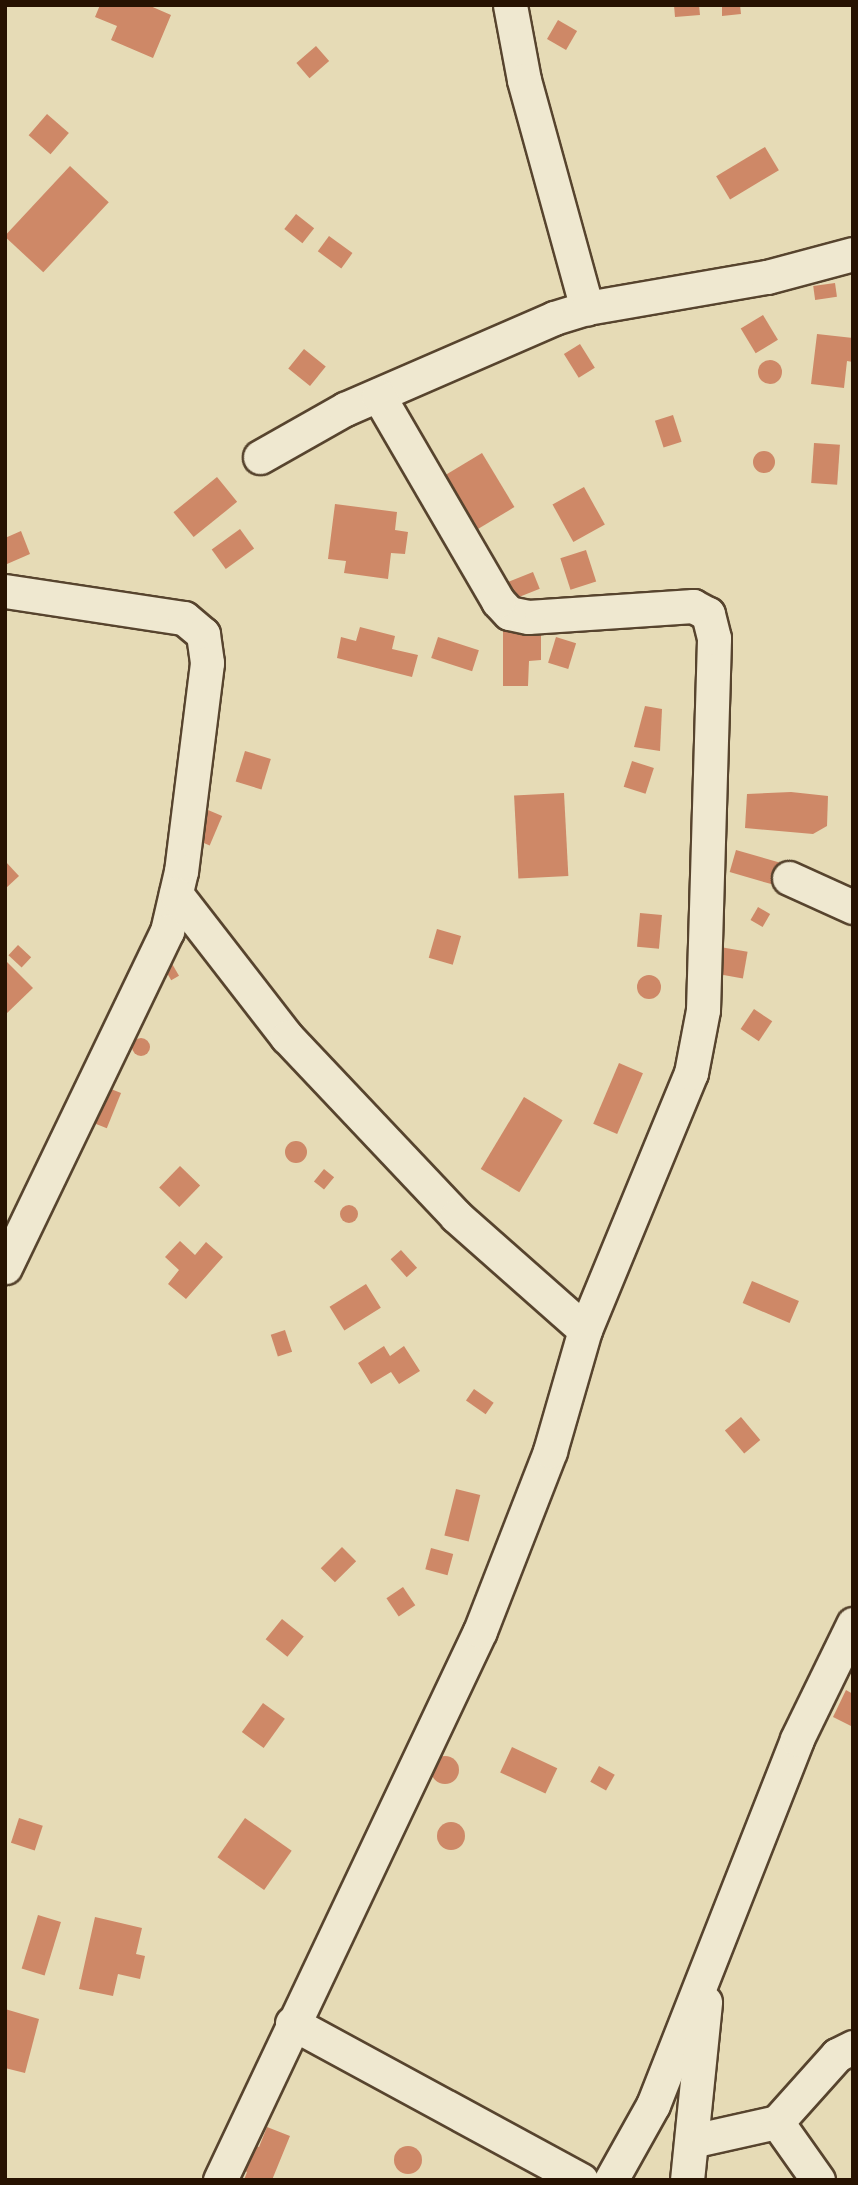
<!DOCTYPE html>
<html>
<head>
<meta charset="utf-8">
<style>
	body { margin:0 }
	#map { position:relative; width:858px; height:2185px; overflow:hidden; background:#e6dbb6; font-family:Cardo,serif }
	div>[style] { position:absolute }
	.building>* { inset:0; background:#ce8867; transform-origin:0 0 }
	.round { border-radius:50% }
	.roads { filter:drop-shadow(2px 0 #57442e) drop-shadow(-2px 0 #57442e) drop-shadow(0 2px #57442e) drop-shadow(0 -2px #57442e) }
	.minor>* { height:33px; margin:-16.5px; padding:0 16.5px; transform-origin:16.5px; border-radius:16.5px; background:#efe8d0 }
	span { translate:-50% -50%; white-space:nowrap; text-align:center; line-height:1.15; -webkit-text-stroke:5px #efe8d0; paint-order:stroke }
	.frame { position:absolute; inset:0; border:7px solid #271201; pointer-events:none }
</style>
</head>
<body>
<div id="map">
	<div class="building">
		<i style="clip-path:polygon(100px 5px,148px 5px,171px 15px,153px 58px,111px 40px,117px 26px,95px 17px)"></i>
		<i style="clip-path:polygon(674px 5px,699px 5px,700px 15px,675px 17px)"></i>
		<i style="clip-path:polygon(722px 5px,740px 5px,741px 14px,722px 16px)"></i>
		<i style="left:558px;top:20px;width:22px;height:22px;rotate:30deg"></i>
		<i style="left:316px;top:46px;width:20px;height:26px;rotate:49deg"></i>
		<i style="left:47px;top:114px;width:29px;height:28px;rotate:41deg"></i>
		<i style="left:765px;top:147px;width:27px;height:57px;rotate:59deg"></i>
		<i style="left:70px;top:166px;width:53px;height:96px;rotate:43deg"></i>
		<i style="left:296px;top:214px;width:23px;height:19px;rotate:38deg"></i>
		<i style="left:329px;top:236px;width:29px;height:19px;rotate:36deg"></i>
		<i style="left:835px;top:283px;width:14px;height:22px;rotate:82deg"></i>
		<i style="left:763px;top:315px;width:29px;height:26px;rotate:59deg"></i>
		<i style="clip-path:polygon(817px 334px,853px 338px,853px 362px,847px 361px,844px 388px,811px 384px)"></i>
		<i style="left:580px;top:344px;width:28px;height:19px;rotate:58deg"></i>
		<i style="left:304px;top:349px;width:28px;height:25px;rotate:39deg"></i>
		<i class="round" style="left:758px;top:360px;width:24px;height:24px"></i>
		<i style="left:673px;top:415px;width:28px;height:19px;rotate:72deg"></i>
		<i style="left:814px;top:443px;width:26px;height:40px;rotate:4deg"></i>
		<i class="round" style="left:753px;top:451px;width:22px;height:22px"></i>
		<i style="left:482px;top:453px;width:63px;height:46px;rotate:59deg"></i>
		<i style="left:217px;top:477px;width:32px;height:56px;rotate:51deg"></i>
		<i style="left:584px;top:487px;width:43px;height:36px;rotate:61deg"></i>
		<i style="clip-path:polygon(335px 504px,397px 512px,395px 530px,408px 532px,405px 554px,391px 553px,388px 579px,344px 573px,346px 561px,328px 559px)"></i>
		<i style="left:240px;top:529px;width:24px;height:35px;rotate:54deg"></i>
		<i style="clip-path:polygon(21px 531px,30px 554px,7px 564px,5px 538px)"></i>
		<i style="left:586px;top:550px;width:33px;height:27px;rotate:72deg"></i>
		<i style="left:533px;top:572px;width:18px;height:27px;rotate:68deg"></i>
		<i style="clip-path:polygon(360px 627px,395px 636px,392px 649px,418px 655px,412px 677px,337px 658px,341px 637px,356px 641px)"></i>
		<i style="clip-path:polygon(503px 631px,541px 631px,541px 660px,529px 661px,528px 686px,503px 686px)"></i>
		<i style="left:438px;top:637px;width:43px;height:22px;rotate:18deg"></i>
		<i style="left:556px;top:637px;width:21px;height:27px;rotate:17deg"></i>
		<i style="clip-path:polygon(645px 706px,662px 709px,660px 751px,634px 747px)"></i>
		<i style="left:245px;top:751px;width:27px;height:32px;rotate:17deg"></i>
		<i style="left:632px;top:761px;width:23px;height:27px;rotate:18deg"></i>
		<i style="clip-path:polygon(791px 792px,828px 796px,827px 826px,813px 834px,745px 828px,747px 794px)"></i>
		<i style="left:564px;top:793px;width:83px;height:50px;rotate:87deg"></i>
		<i style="left:201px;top:807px;width:23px;height:32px;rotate:23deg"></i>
		<i style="left:736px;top:850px;width:47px;height:23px;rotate:16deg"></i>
		<i style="clip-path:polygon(5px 861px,19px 876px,5px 889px)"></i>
		<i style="left:758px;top:907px;width:14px;height:15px;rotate:30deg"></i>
		<i style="left:640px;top:913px;width:22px;height:34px;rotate:5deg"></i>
		<i style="left:437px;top:929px;width:25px;height:30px;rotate:16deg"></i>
		<i style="left:18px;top:945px;width:18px;height:14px;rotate:43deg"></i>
		<i style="left:720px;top:947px;width:28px;height:27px;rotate:10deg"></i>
		<i style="clip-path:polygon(5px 960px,33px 988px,5px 1015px)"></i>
		<i style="left:171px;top:962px;width:16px;height:9px;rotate:60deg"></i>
		<i class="round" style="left:637px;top:975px;width:24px;height:24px"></i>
		<i style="left:754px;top:1009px;width:22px;height:24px;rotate:34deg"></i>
		<i class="round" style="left:132px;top:1038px;width:18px;height:18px"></i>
		<i style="left:619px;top:1063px;width:26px;height:66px;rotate:23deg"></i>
		<i style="left:96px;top:1083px;width:27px;height:38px;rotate:22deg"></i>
		<i style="left:524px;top:1097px;width:45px;height:84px;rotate:31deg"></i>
		<i class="round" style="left:285px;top:1141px;width:22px;height:22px"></i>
		<i style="left:180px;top:1166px;width:28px;height:30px;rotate:44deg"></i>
		<i style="left:324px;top:1169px;width:13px;height:16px;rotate:39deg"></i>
		<i class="round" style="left:340px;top:1205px;width:18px;height:18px"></i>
		<i style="clip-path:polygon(180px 1241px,195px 1255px,206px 1242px,223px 1257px,186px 1299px,168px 1284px,179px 1270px,165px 1257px)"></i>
		<i style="left:401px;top:1250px;width:24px;height:14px;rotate:48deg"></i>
		<i style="left:752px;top:1281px;width:51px;height:24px;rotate:23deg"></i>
		<i style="left:366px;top:1284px;width:28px;height:43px;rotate:58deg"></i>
		<i style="left:285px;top:1330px;width:23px;height:15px;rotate:72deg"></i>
		<i style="clip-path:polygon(384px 1346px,390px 1356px,404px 1346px,420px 1371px,399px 1384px,391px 1372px,371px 1384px,358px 1363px)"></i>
		<i style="left:474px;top:1389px;width:24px;height:14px;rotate:35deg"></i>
		<i style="left:741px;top:1417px;width:30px;height:21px;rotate:50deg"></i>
		<i style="left:456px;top:1489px;width:25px;height:48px;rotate:14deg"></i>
		<i style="left:342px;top:1547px;width:20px;height:30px;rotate:45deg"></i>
		<i style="left:431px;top:1548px;width:23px;height:22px;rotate:15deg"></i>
		<i style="left:403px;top:1587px;width:22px;height:20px;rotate:56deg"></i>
		<i style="left:282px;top:1619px;width:28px;height:26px;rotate:39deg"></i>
		<i style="clip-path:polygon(846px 1690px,853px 1694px,853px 1727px,833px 1717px)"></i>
		<i style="left:263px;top:1703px;width:27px;height:36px;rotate:36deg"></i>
		<i style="left:512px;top:1747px;width:50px;height:28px;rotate:25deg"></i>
		<i class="round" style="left:431px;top:1756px;width:28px;height:28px"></i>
		<i style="left:599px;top:1766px;width:18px;height:18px;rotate:29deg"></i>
		<i style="left:19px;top:1818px;width:25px;height:26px;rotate:18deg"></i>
		<i style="left:245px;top:1818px;width:57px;height:48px;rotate:35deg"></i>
		<i class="round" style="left:437px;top:1822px;width:28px;height:28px"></i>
		<i style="left:38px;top:1915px;width:24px;height:56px;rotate:17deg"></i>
		<i style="clip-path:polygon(95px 1917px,142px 1928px,136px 1954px,145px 1956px,140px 1979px,118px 1974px,113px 1996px,79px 1989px)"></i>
		<i style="clip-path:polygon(5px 2009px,39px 2019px,25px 2073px,5px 2068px)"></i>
		<i style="clip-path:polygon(267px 2127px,290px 2136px,272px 2180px,244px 2180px,247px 2172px,240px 2169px,250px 2144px,259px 2147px)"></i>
		<i class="round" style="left:394px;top:2146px;width:28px;height:28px"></i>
	</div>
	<div class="roads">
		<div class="minor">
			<i style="left:510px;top:5px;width:76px;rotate:79.4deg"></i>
			<i style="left:524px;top:80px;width:237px;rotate:74.6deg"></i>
			<i style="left:260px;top:457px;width:98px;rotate:-29.5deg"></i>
			<i style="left:345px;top:409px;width:228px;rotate:-23.5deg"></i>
			<i style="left:554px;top:318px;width:34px;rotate:-17deg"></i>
			<i style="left:587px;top:308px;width:183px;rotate:-9.8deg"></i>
			<i style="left:767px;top:277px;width:89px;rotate:-15deg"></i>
			<i style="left:5px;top:591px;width:181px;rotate:8.6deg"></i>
			<i style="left:184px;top:618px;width:25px;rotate:40deg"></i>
			<i style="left:203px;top:634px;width:29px;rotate:82deg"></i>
			<i style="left:207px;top:663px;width:210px;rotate:97.1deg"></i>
			<i style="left:181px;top:871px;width:62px;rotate:103.1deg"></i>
			<i style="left:167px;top:931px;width:373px;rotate:115.7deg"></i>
			<i style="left:789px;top:878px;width:70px;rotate:24.4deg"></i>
			<i style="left:176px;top:894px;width:181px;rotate:52.2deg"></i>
			<i style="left:287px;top:1037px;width:246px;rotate:46.6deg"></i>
			<i style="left:456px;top:1216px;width:172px;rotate:41.5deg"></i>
			<i style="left:292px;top:2023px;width:329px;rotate:28.5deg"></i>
			<i style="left:692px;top:2141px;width:87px;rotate:-12.6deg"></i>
			<i style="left:220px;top:2180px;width:607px;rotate:-64.66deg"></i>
			<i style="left:480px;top:1631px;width:193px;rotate:-68.7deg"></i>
			<i style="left:550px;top:1451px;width:126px;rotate:-73.9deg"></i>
			<i style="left:585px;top:1330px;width:278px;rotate:-67.6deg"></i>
			<i style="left:691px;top:1073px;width:64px;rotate:-79.2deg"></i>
			<i style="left:703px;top:1010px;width:372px;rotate:-88.3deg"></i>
			<i style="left:714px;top:638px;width:25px;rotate:-104deg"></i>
			<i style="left:708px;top:614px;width:17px;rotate:-152deg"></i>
			<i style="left:693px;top:606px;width:165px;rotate:176.2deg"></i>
			<i style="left:528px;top:617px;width:19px;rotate:-168deg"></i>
			<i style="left:509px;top:613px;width:16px;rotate:-133deg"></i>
			<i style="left:498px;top:601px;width:238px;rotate:-120.2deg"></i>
			<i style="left:611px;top:2180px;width:86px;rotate:-60.8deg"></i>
			<i style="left:653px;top:2105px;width:393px;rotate:-68.5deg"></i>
			<i style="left:797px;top:1739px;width:128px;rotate:-64deg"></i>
			<i style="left:687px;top:2180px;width:179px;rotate:-84.2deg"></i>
			<i style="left:818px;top:2180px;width:71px;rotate:-125.3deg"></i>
			<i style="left:777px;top:2122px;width:90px;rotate:-48.2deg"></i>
			<i style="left:837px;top:2055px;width:18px;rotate:-27deg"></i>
		</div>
	</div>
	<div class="frame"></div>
</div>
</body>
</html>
